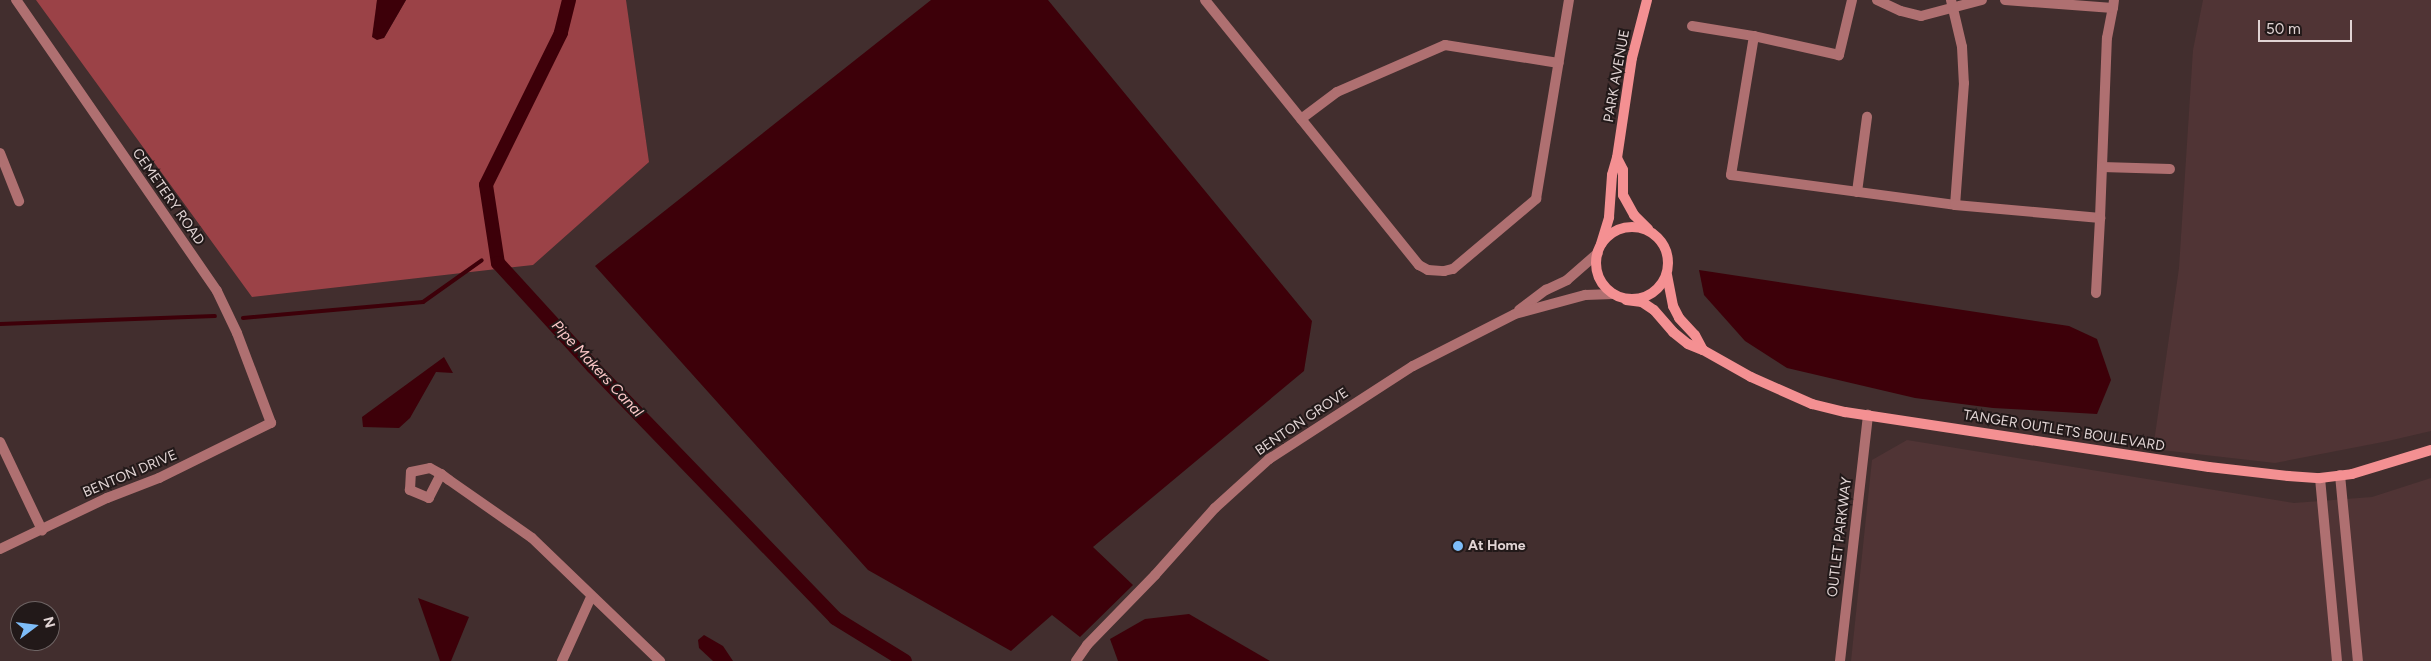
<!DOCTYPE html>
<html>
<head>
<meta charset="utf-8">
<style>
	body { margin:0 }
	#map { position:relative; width:2431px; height:661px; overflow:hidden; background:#422e2e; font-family:Figtree,sans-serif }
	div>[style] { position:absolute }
	.built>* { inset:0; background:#503435 }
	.forest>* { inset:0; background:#9b4247 }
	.water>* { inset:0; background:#3d0009 }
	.stream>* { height:4px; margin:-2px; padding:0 2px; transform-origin:2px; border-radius:2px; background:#3d0009 }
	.canal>* { height:14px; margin:-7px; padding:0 7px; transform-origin:7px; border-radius:7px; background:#3d0009 }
	.street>* { height:10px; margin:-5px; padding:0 5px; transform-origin:5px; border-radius:5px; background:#af7071 }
	.secondary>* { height:10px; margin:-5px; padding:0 5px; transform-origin:5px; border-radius:5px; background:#f49092 }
	.secondary>.ring { margin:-5px; padding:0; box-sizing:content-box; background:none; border:10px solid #f49092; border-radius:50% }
	.dots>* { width:14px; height:14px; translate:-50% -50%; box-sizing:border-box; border:2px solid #221919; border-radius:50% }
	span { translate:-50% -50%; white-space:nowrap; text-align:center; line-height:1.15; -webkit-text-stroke:4px #221919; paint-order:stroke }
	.street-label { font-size:14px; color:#e1d4d4 }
	.poi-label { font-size:14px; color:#e1d4d4; font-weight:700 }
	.left { translate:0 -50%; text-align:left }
	.water-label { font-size:15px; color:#fbc7c7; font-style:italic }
	.north { position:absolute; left:10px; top:601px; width:50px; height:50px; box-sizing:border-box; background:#221919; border:1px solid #6e6464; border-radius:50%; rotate:75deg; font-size:14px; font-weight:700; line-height:20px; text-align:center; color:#e1d4d4 }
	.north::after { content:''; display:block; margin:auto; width:18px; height:22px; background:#7ebdf9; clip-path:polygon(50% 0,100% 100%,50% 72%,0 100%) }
	.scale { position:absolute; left:2258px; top:20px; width:94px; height:22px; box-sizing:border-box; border:2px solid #e1d4d4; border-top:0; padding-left:6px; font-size:15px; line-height:18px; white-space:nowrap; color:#e1d4d4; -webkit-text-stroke:4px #221919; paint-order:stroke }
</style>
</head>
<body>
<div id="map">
	<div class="built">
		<i style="clip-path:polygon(2203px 0,2431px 0,2431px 431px,2388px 441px,2275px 463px,2153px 449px,2179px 268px,2193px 50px)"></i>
		<i style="clip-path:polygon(1907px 440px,2294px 503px,2372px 497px,2431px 478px,2431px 661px,1851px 661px,1872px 460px)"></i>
	</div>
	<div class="forest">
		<i style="clip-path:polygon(36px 0,377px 0,376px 15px,384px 38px,406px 0,626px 0,649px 162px,533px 265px,252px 297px)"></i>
	</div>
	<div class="water">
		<i style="clip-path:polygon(377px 0,406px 0,384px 38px,377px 40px,372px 37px)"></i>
		<i style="clip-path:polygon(931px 0,1048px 0,1312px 321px,1304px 371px,1093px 547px,1133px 585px,1080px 637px,1052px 615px,1011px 651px,868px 570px,595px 266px)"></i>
		<i style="clip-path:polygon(1699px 270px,2069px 326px,2097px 339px,2111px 380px,2097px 414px,1993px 408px,1915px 398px,1787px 368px,1745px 341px,1704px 295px)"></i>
		<i style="clip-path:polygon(444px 357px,453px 373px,436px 372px,410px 418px,399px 428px,363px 427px,362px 417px)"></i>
		<i style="clip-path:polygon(418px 598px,469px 617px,451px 661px,440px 661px)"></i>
		<i style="clip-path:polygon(1189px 614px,1270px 661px,1118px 661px,1110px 639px,1145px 619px)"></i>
		<i style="clip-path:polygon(704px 635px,723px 646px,733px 661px,713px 661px,699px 648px,698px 640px)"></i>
	</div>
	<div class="stream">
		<i style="left:243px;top:318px;width:181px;rotate:-5.1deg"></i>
		<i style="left:423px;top:302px;width:72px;rotate:-35.4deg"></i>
		<i style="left:0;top:324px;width:215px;rotate:-2.1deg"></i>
	</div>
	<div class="canal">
		<i style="left:569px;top:0;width:34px;rotate:104deg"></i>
		<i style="left:561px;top:33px;width:169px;rotate:116.3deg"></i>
		<i style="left:486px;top:185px;width:79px;rotate:81.3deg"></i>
		<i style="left:498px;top:263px;width:141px;rotate:47.6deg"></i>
		<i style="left:593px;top:367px;width:349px;rotate:46deg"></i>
		<i style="left:835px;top:618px;width:82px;rotate:31.6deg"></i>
	</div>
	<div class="street">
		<i style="left:1205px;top:0;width:341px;rotate:51.1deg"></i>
		<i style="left:1419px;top:265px;width:10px;rotate:29deg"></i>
		<i style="left:1428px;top:270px;width:16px;rotate:4deg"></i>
		<i style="left:1444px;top:271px;width:9px;rotate:-13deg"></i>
		<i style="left:1453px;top:269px;width:109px;rotate:-40.1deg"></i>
		<i style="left:1536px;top:199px;width:202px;rotate:-80.6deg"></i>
		<i style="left:1852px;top:0;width:57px;rotate:103.3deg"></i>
		<i style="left:1839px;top:55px;width:87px;rotate:-167.4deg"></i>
		<i style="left:1754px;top:36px;width:141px;rotate:99.4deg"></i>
		<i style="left:1731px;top:175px;width:226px;rotate:7.6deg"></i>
		<i style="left:1877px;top:0;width:26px;rotate:25deg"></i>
		<i style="left:1901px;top:11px;width:21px;rotate:14deg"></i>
		<i style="left:1921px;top:16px;width:63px;rotate:-14.7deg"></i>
		<i style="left:1951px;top:0;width:48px;rotate:76.8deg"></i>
		<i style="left:1962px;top:47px;width:36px;rotate:87deg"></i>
		<i style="left:1964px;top:83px;width:122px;rotate:94.2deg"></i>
		<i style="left:1955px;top:205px;width:146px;rotate:5.1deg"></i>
		<i style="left:2100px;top:218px;width:180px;rotate:-87.8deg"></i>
		<i style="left:2107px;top:38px;width:31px;rotate:-79deg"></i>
		<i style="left:2005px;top:0;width:108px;rotate:4.2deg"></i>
		<i style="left:2113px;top:8px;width:8px;rotate:-83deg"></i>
		<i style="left:1692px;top:26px;width:63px;rotate:9.2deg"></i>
		<i style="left:1301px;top:119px;width:45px;rotate:-36.9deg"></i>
		<i style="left:1337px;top:92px;width:118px;rotate:-23.5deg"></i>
		<i style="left:1445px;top:45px;width:115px;rotate:9deg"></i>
		<i style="left:0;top:153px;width:52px;rotate:68.4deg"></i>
		<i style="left:2102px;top:167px;width:68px;rotate:1.7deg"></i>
		<i style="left:1857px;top:192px;width:76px;rotate:-82.4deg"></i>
		<i style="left:2096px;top:293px;width:75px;rotate:-86.9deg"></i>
		<i style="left:1519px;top:310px;width:34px;rotate:-37deg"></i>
		<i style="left:1546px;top:290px;width:23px;rotate:-25deg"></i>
		<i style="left:1567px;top:280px;width:41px;rotate:-41.1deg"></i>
		<i style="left:0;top:442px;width:98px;rotate:64.5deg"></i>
		<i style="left:441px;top:474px;width:27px;rotate:117deg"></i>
		<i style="left:429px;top:498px;width:21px;rotate:-157deg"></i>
		<i style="left:410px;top:490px;width:18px;rotate:-87deg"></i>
		<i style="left:411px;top:472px;width:19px;rotate:-12deg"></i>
		<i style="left:430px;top:468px;width:13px;rotate:29deg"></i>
		<i style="left:441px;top:474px;width:10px;rotate:37deg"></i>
		<i style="left:449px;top:480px;width:101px;rotate:34.9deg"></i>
		<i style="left:532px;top:538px;width:178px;rotate:43.9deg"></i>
		<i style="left:2340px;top:475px;width:187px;rotate:84.5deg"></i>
		<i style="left:2320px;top:478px;width:184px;rotate:84.7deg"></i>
		<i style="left:0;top:549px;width:119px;rotate:-25.5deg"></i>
		<i style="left:107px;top:498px;width:56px;rotate:-21deg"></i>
		<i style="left:159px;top:478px;width:125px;rotate:-26.2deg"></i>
		<i style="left:271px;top:423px;width:96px;rotate:-110.7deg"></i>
		<i style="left:237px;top:333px;width:47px;rotate:-115.5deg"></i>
		<i style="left:217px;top:291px;width:354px;rotate:-124.6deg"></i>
		<i style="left:562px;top:661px;width:70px;rotate:-65.6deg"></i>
		<i style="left:1076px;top:661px;width:19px;rotate:-55deg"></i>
		<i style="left:1087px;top:645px;width:98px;rotate:-45.8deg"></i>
		<i style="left:1155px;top:575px;width:90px;rotate:-48.2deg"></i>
		<i style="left:1215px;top:508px;width:73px;rotate:-42.2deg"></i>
		<i style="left:1269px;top:459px;width:171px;rotate:-32.9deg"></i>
		<i style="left:1413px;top:366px;width:114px;rotate:-27deg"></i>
		<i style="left:1515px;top:314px;width:73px;rotate:-15.2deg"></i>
		<i style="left:1585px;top:295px;width:28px;rotate:-2deg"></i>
		<i style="left:1840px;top:661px;width:248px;rotate:-83.5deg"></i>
	</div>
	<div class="secondary">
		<i style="left:1617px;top:158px;width:13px;rotate:63deg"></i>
		<i style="left:1623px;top:170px;width:25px;rotate:90deg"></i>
		<i style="left:1623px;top:195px;width:23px;rotate:61deg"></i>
		<i style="left:1634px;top:215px;width:20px;rotate:45deg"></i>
		<i class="ring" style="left:1596px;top:227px;width:62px;height:62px"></i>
		<i style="left:1601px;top:244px;width:28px;rotate:-73deg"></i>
		<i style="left:1609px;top:217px;width:42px;rotate:-85.9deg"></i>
		<i style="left:1612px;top:175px;width:18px;rotate:-74deg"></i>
		<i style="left:1617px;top:158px;width:101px;rotate:-81.5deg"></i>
		<i style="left:1632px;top:58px;width:60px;rotate:-75.5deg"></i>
		<i style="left:1667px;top:275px;width:32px;rotate:79deg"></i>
		<i style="left:1673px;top:306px;width:13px;rotate:63deg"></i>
		<i style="left:1679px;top:318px;width:23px;rotate:47deg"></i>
		<i style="left:1695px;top:335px;width:17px;rotate:62deg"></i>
		<i style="left:1626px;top:300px;width:16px;rotate:7deg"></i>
		<i style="left:1642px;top:302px;width:14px;rotate:34deg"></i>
		<i style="left:1654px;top:310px;width:29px;rotate:49deg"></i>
		<i style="left:1673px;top:332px;width:19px;rotate:39deg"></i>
		<i style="left:1688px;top:344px;width:16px;rotate:22deg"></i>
		<i style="left:1703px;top:350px;width:55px;rotate:29.4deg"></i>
		<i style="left:1751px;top:377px;width:67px;rotate:23.9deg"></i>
		<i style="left:1812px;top:404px;width:34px;rotate:14deg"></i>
		<i style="left:1845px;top:412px;width:368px;rotate:8.6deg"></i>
		<i style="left:2209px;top:467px;width:80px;rotate:6.5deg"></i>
		<i style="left:2288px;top:476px;width:32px;rotate:4deg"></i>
		<i style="left:2320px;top:478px;width:32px;rotate:-7deg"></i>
		<i style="left:2352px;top:474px;width:83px;rotate:-16.9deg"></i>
	</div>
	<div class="dots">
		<i style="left:1458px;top:546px;background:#7ebdf9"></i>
	</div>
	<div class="street-label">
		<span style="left:1617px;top:76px;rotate:-80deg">PARK AVENUE</span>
		<span style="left:168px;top:197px;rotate:55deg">CEMETERY ROAD</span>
		<span style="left:1302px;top:422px;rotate:-34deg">BENTON GROVE</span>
		<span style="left:2064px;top:431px;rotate:9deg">TANGER OUTLETS BOULEVARD</span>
		<span style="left:130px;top:474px;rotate:-23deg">BENTON DRIVE</span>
		<span style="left:1840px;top:537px;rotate:-83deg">OUTLET PARKWAY</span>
	</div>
	<div class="poi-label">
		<span class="left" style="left:1468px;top:546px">At Home</span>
	</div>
	<div class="water-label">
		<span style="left:597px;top:369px;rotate:47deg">Pipe Makers Canal</span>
	</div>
	<div class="north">N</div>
	<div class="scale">50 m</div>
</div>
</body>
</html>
